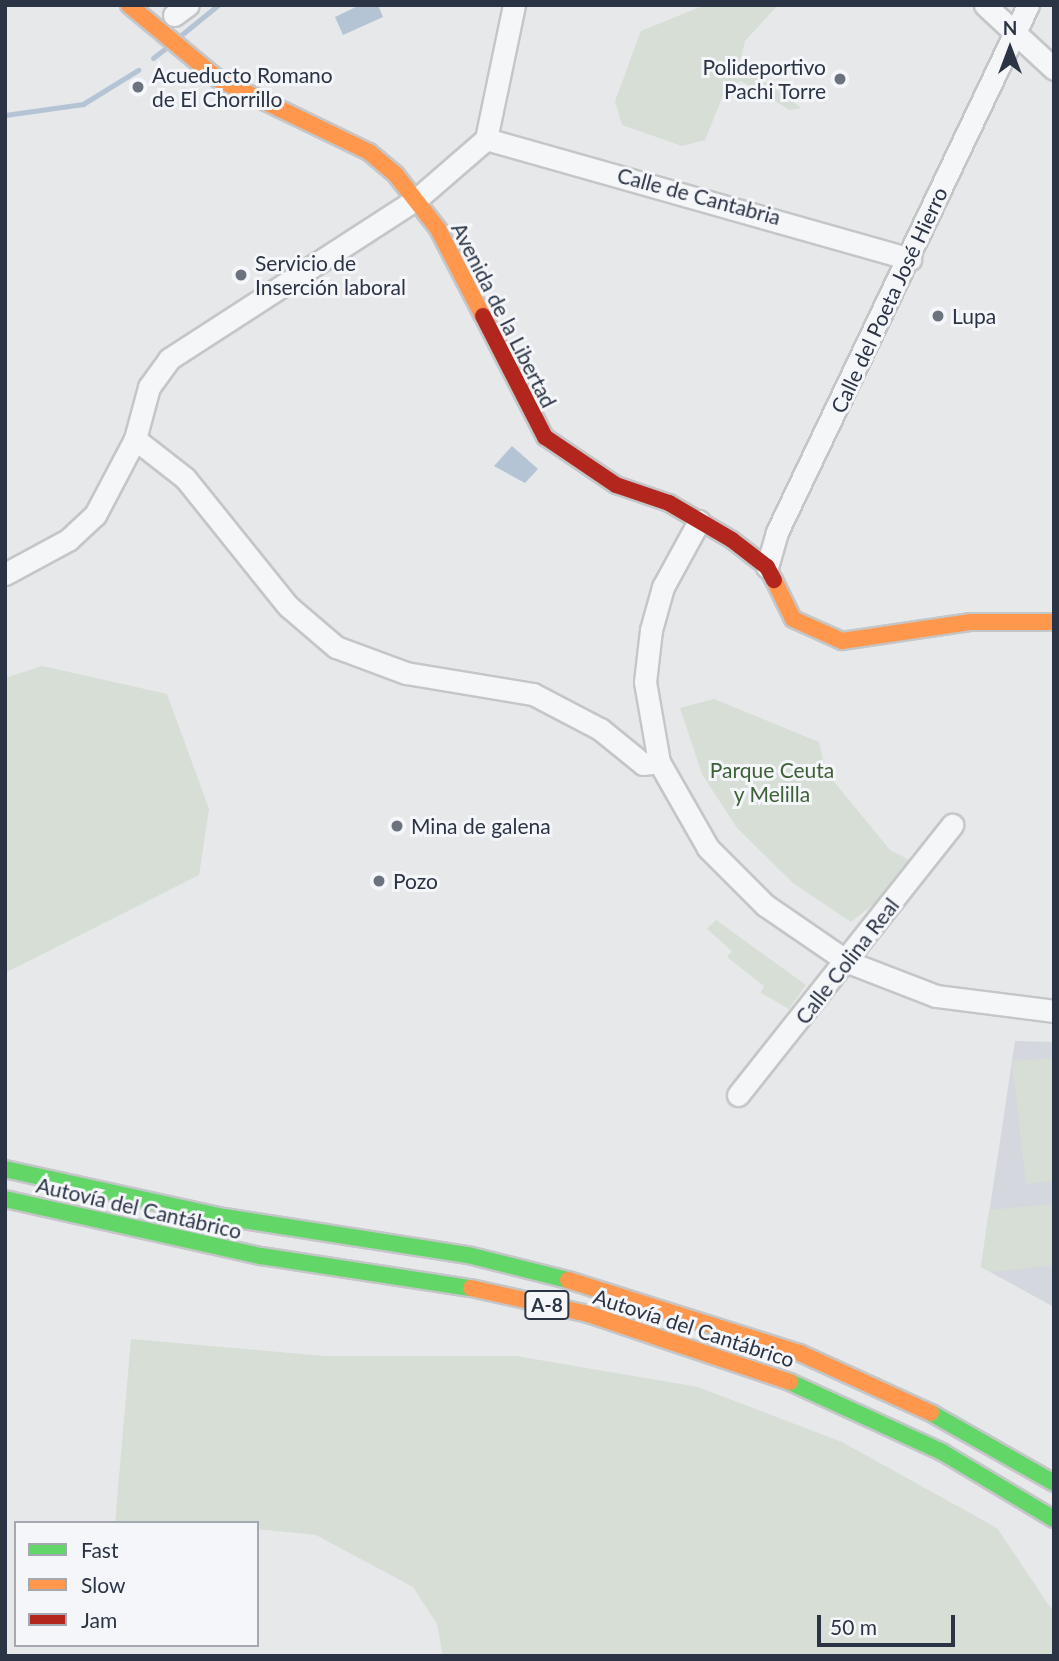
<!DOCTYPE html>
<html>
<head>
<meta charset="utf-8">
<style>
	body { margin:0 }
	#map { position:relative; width:1059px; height:1661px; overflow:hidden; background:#e6e8ea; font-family:Lato,sans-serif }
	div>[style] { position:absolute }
	.built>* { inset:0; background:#d4d7dd }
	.green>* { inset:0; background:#d6ded6 }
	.water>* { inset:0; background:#b4c4d5 }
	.stream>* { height:5px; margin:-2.5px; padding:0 2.5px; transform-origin:2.5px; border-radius:2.5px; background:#b4c4d5 }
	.roads { filter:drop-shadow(2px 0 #c4c6c8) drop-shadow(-2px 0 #c4c6c8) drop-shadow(0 2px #c4c6c8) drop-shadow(0 -2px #c4c6c8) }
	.street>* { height:21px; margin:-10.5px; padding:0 10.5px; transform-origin:10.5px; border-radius:10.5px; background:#f5f6f7 }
	.fast>* { height:16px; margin:-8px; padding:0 8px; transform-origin:8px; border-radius:8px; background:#63d668 }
	.slow>* { height:16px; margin:-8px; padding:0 8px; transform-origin:8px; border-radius:8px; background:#ff974d }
	.jam>* { height:16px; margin:-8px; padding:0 8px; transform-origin:8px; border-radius:8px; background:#b3261e }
	.dots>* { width:19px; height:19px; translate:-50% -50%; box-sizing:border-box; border:4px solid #f4f6f9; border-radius:50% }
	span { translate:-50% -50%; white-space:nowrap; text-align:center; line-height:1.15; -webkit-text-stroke:6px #f4f6f9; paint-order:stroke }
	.shield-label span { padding:2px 5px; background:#f4f6f9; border:2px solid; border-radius:5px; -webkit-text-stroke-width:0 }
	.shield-label { font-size:19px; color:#2b3445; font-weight:700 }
	.poi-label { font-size:21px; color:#2b3445 }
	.right { translate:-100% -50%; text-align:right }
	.left { translate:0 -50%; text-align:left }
	.street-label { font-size:21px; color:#2b3445 }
	.park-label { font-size:21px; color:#3f6138 }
	.frame { position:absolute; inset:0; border:7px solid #2b3445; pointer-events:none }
	.legend { position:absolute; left:14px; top:1521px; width:245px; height:126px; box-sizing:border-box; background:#f4f6f9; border:2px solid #a4a8b1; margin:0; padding:9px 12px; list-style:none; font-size:21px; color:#2b3445 }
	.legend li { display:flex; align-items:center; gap:14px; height:35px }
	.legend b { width:35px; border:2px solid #a4a8b1 }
	.north { position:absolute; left:975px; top:14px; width:70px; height:70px; -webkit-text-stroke:5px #f4f6f9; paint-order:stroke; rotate:0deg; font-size:19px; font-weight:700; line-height:28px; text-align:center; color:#2b3445 }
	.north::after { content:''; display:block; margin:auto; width:24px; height:32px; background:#2b3445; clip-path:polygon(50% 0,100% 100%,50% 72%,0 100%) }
	.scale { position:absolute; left:817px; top:1615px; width:138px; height:32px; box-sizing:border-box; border:4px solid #2b3445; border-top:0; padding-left:9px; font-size:21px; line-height:24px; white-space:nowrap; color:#2b3445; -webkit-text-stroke:5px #f4f6f9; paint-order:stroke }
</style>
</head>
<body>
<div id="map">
	<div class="built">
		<i style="clip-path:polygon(1015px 1041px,1054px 1042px,1054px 1307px,981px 1267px)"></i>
	</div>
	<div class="green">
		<i style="clip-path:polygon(705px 5px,778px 5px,745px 41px,740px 62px,801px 108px,790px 110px,741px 81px,726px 88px,705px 140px,682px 146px,622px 125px,615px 101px,641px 31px)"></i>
		<i style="clip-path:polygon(42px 666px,167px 694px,209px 809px,199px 875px,5px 973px,5px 678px)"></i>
		<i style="clip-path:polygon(714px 699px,819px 742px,826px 772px,890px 850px,921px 866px,851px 922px,793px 883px,737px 828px,702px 774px,680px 708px)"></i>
		<i style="clip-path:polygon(716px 920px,806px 985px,789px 1009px,761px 993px,764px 986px,727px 957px,732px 951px,707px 929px)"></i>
		<i style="clip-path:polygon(1054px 1058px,1054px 1181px,1026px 1184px,1012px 1061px)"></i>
		<i style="clip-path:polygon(1054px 1204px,1054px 1265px,991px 1272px,981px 1267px,989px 1210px)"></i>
		<i style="clip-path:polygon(131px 1339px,324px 1356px,516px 1356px,698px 1387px,842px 1442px,997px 1528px,1054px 1613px,1054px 1656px,443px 1656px,437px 1624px,413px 1587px,316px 1535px,257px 1529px,257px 1523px,115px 1523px)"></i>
	</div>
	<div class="water">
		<i style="clip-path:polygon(360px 5px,378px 5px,383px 17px,343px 35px,335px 17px)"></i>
		<i style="clip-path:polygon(512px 446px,538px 469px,525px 483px,494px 466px)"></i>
	</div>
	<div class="stream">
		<i style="left:180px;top:36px;width:49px;rotate:-39.2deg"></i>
		<i style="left:153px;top:58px;width:18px;rotate:-38deg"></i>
		<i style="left:5px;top:115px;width:79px;rotate:-8deg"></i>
		<i style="left:83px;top:104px;width:65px;rotate:-31.7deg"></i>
	</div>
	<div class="roads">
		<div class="street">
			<i style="left:985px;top:5px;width:94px;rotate:42.8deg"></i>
			<i style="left:174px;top:15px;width:17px;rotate:-36deg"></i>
			<i style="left:486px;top:139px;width:441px;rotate:15.8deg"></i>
			<i style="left:135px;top:439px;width:63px;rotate:38deg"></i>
			<i style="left:185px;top:478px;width:164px;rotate:51.2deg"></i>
			<i style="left:288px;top:606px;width:63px;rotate:40.5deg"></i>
			<i style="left:336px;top:647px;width:75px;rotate:20.4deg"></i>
			<i style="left:406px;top:673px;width:129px;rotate:9.4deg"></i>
			<i style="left:533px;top:694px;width:76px;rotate:27.6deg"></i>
			<i style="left:600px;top:729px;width:55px;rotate:39.1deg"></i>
			<i style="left:643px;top:764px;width:16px;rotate:-7deg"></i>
			<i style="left:659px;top:762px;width:99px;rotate:60.3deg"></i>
			<i style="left:708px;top:848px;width:81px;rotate:45deg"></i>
			<i style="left:765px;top:905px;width:101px;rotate:34.5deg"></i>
			<i style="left:848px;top:962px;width:94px;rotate:21.1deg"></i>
			<i style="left:936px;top:996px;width:119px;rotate:7.2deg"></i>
			<i style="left:767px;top:567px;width:36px;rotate:-74deg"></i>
			<i style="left:777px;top:532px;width:584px;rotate:-64.53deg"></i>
			<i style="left:5px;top:574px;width:72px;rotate:-28.4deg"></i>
			<i style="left:68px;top:540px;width:37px;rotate:-43deg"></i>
			<i style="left:95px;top:515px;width:86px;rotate:-62.2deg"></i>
			<i style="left:135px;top:439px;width:54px;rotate:-74.9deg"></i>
			<i style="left:149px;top:387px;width:34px;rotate:-54deg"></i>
			<i style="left:169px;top:359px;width:297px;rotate:-32.9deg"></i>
			<i style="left:418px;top:198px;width:90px;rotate:-40.9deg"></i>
			<i style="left:486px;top:139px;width:137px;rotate:-78.2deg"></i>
			<i style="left:659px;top:762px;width:81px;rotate:-99.9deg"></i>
			<i style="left:645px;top:682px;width:52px;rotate:-83.4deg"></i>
			<i style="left:651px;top:630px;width:45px;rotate:-74.4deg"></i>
			<i style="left:663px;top:587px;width:75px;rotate:-61.4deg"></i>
			<i style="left:738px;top:1095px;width:345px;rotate:-51.6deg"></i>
		</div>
		<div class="fast">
			<i style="left:5px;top:1169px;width:224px;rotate:12.4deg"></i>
			<i style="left:224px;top:1217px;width:247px;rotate:8.9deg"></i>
			<i style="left:468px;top:1255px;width:103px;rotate:14deg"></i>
			<i style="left:5px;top:1199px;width:262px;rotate:12.6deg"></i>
			<i style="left:261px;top:1256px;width:212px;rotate:8.7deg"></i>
			<i style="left:790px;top:1382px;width:167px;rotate:24.7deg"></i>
			<i style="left:942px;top:1452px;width:131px;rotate:30.9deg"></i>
			<i style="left:931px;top:1413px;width:142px;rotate:29.6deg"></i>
		</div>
		<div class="slow">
			<i style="left:129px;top:5px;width:116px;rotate:39.7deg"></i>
			<i style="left:218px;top:79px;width:168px;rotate:25.8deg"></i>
			<i style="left:369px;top:152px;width:35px;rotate:40deg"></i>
			<i style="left:396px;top:175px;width:68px;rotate:52.1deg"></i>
			<i style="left:438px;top:229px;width:98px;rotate:62.7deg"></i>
			<i style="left:774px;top:580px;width:43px;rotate:64deg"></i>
			<i style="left:793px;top:619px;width:54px;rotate:24.2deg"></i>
			<i style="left:842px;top:641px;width:129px;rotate:-8.4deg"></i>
			<i style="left:970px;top:622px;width:84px"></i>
			<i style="left:568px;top:1280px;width:243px;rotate:17.5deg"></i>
			<i style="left:800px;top:1353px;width:144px;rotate:24.6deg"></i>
			<i style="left:471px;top:1288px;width:120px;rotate:12.5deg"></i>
			<i style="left:588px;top:1314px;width:213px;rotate:18.6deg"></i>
		</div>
		<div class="jam">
			<i style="left:483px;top:316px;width:136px;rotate:62.9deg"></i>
			<i style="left:545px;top:437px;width:86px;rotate:34.1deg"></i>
			<i style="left:616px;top:485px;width:56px;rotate:18.8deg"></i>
			<i style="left:669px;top:503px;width:73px;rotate:30.4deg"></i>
			<i style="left:732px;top:540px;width:44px;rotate:37.6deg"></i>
			<i style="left:767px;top:567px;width:15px;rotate:62deg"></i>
		</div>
	</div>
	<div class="dots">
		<i style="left:840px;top:79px;background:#6c737f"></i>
		<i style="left:138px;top:87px;background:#6c737f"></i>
		<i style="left:241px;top:275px;background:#6c737f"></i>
		<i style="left:938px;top:316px;background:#6c737f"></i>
		<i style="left:397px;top:826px;background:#6c737f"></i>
		<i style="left:379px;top:881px;background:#6c737f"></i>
	</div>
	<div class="shield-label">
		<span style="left:547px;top:1305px">A-8</span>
	</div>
	<div class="poi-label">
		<span class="right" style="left:826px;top:79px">Polideportivo<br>Pachi Torre</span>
		<span class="left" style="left:152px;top:87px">Acueducto Romano<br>de El Chorrillo</span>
		<span class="left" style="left:255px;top:275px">Servicio de<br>Inserción laboral</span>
		<span class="left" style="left:952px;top:316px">Lupa</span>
		<span class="left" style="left:411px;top:826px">Mina de galena</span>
		<span class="left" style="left:393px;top:881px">Pozo</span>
	</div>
	<div class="street-label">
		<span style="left:699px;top:196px;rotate:15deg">Calle de Cantabria</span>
		<span style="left:889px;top:300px;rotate:-65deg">Calle del Poeta José Hierro</span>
		<span style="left:504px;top:315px;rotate:63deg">Avenida de la Libertad</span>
		<span style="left:847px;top:961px;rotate:-52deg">Calle Colina Real</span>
		<span style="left:139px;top:1208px;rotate:13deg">Autovía del Cantábrico</span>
		<span style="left:694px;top:1328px;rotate:18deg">Autovía del Cantábrico</span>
	</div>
	<div class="park-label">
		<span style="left:772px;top:782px">Parque Ceuta<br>y Melilla</span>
	</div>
	<div class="frame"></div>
	<ul class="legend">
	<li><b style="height:9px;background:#63d668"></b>Fast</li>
	<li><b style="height:9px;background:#ff974d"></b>Slow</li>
	<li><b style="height:9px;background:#b3261e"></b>Jam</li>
	</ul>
	<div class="north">N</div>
	<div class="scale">50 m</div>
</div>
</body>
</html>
